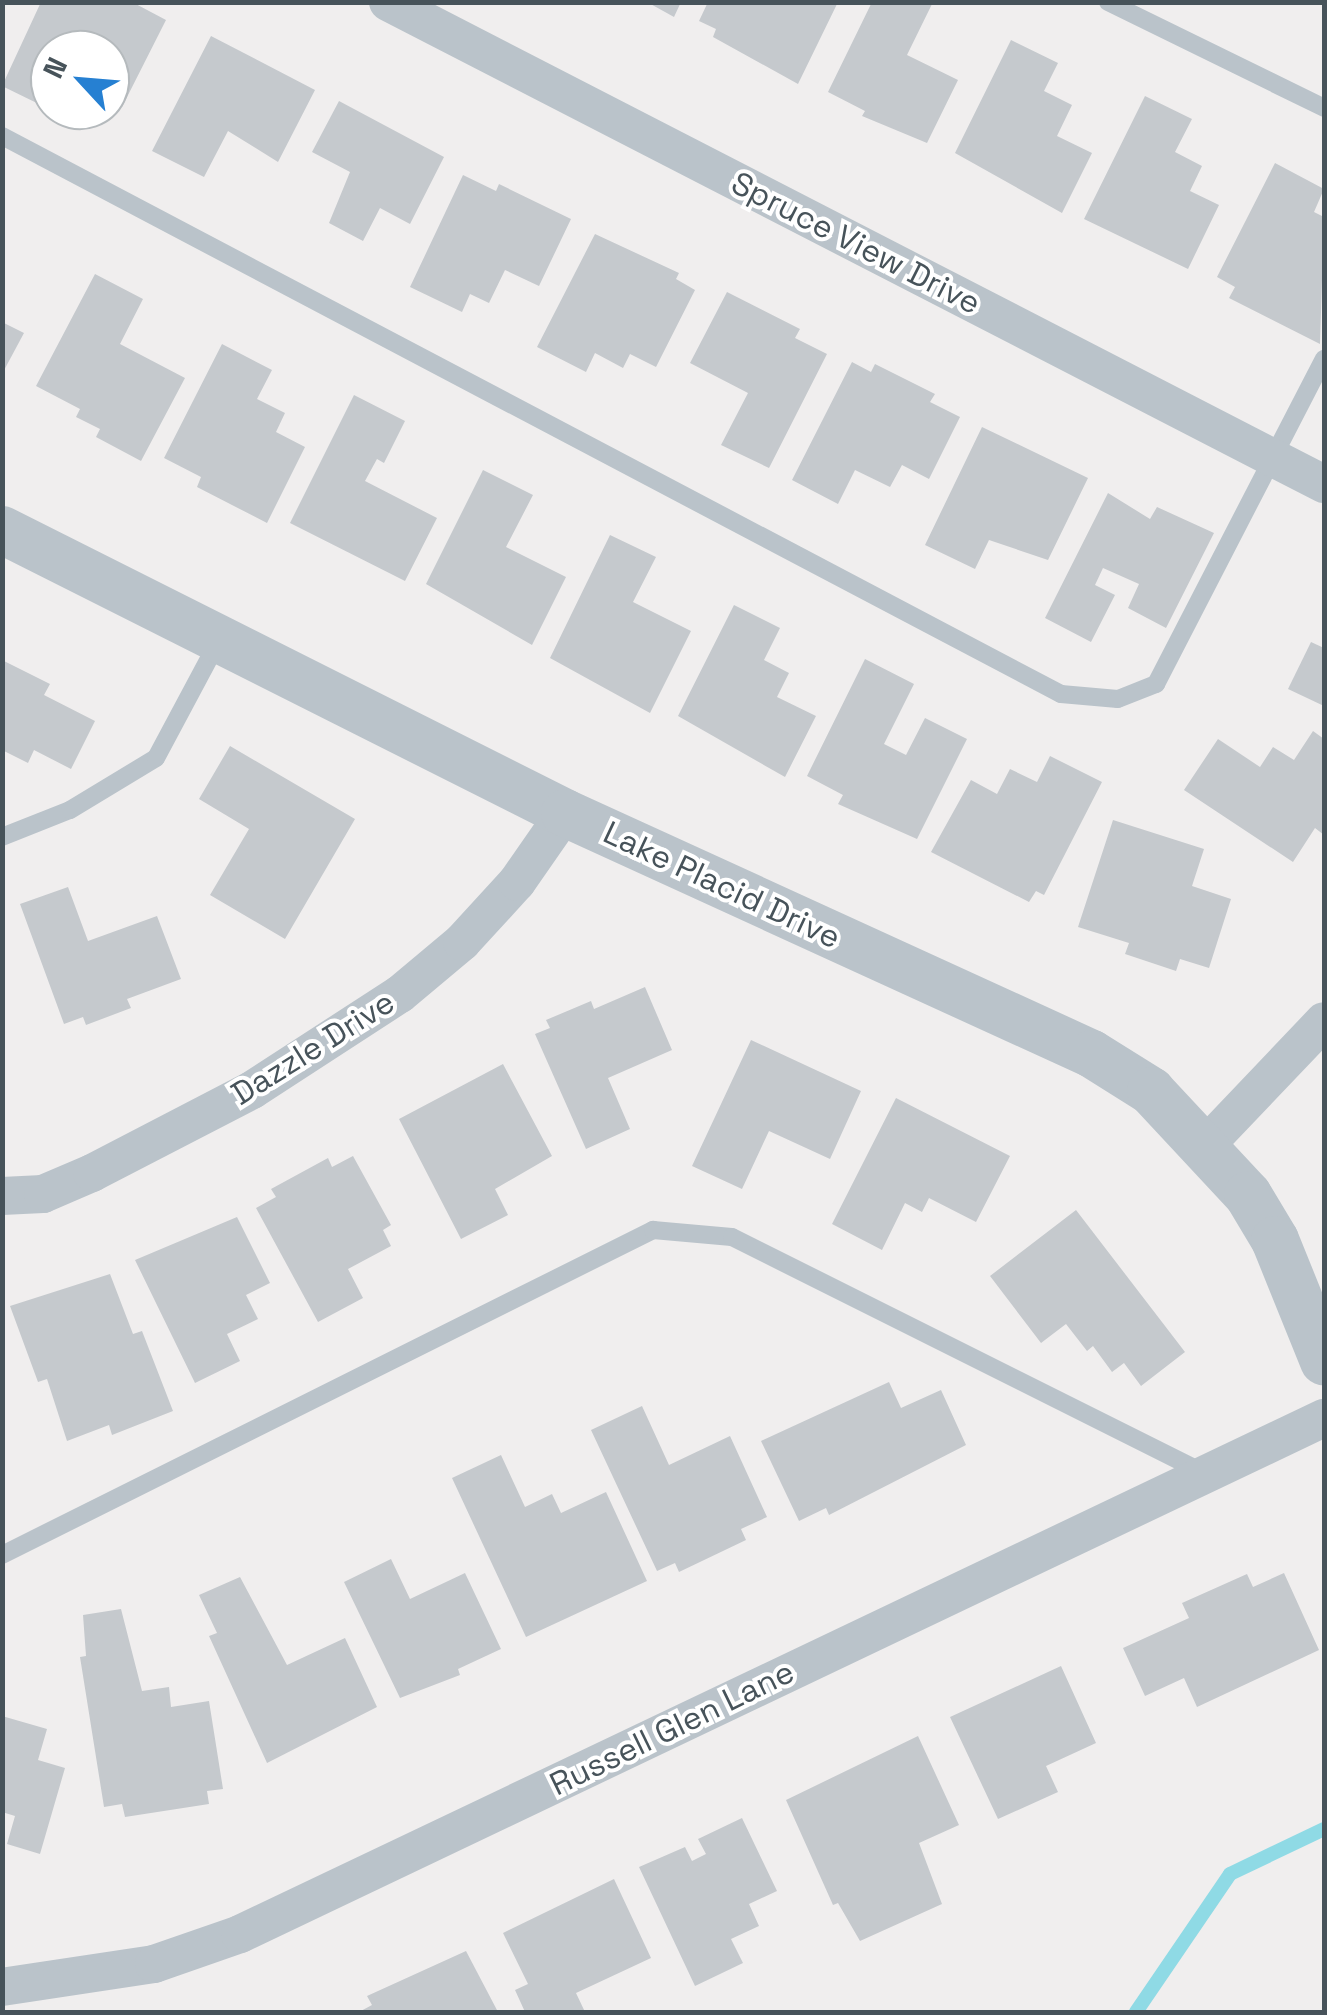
<!DOCTYPE html>
<html>
<head>
<meta charset="utf-8">
<style>
	body { margin:0 }
	#map { position:relative; width:1327px; height:2015px; overflow:hidden; background:#f0eeee; font-family:"Space Grotesk",sans-serif }
	div>[style] { position:absolute }
	.stream>* { height:14px; margin:-7px; padding:0 7px; transform-origin:7px; border-radius:7px; background:#8fdae5 }
	.building>* { inset:0; background:#c5c9cd }
	.service>* { height:18px; margin:-9px; padding:0 9px; transform-origin:9px; border-radius:9px; background:#bac3ca }
	.minor>* { height:38px; margin:-19px; padding:0 19px; transform-origin:19px; border-radius:19px; background:#bac3ca }
	.tertiary>* { height:48px; margin:-24px; padding:0 24px; transform-origin:24px; border-radius:24px; background:#bac3ca }
	span { translate:-50% -50%; white-space:nowrap; text-align:center; line-height:1.15; -webkit-text-stroke:8px #fff; paint-order:stroke }
	.street-label { font-size:32px; color:#47535a }
	.frame { position:absolute; inset:0; border:5px solid #47535a; pointer-events:none }
	.north { position:absolute; left:30px; top:30px; width:100px; height:100px; box-sizing:border-box; background:#fff; border:2px solid #b5babd; border-radius:50%; rotate:296deg; font-size:28px; font-weight:700; line-height:40px; text-align:center; color:#47535a }
	.north::after { content:''; display:block; margin:auto; width:35px; height:45px; background:#2680d2; clip-path:polygon(50% 0,100% 100%,50% 72%,0 100%) }
</style>
</head>
<body>
<div id="map">
	<div class="stream">
		<i style="left:1136px;top:2012px;width:167px;rotate:-55.7deg"></i>
		<i style="left:1230px;top:1874px;width:104px;rotate:-25.6deg"></i>
	</div>
	<div class="building">
		<i style="clip-path:polygon(41px 2px,132px 2px,166px 20px,122px 107px,110px 102px,110px 50px,50px 50px,47px 108px,2px 86px)"></i>
		<i style="clip-path:polygon(647px 2px,681px 2px,674px 17px)"></i>
		<i style="clip-path:polygon(708px 2px,838px 2px,798px 84px,713px 37px,716px 29px,699px 21px)"></i>
		<i style="clip-path:polygon(872px 2px,933px 2px,907px 55px,958px 80px,927px 143px,862px 116px,865px 111px,828px 92px)"></i>
		<i style="clip-path:polygon(211px 36px,315px 90px,278px 162px,228px 131px,204px 177px,152px 151px)"></i>
		<i style="clip-path:polygon(1011px 40px,1058px 63px,1044px 91px,1072px 105px,1057px 136px,1092px 153px,1062px 213px,955px 153px)"></i>
		<i style="clip-path:polygon(1145px 96px,1192px 119px,1175px 152px,1202px 166px,1190px 191px,1219px 205px,1188px 269px,1084px 219px)"></i>
		<i style="clip-path:polygon(339px 101px,444px 157px,410px 224px,380px 208px,363px 241px,329px 223px,350px 172px,312px 152px)"></i>
		<i style="clip-path:polygon(1275px 163px,1324px 189px,1314px 212px,1324px 217px,1320px 344px,1229px 298px,1235px 287px,1217px 277px)"></i>
		<i style="clip-path:polygon(463px 175px,496px 191px,499px 184px,571px 219px,539px 286px,505px 270px,489px 303px,470px 294px,462px 312px,410px 287px)"></i>
		<i style="clip-path:polygon(595px 234px,679px 273px,676px 279px,695px 290px,656px 367px,630px 354px,623px 368px,595px 353px,586px 372px,537px 347px)"></i>
		<i style="clip-path:polygon(95px 274px,143px 299px,120px 344px,185px 378px,141px 461px,96px 437px,100px 429px,76px 417px,80px 409px,36px 386px)"></i>
		<i style="clip-path:polygon(727px 292px,800px 329px,795px 338px,827px 354px,769px 468px,721px 445px,748px 393px,690px 363px)"></i>
		<i style="clip-path:polygon(2px 322px,24px 333px,2px 374px)"></i>
		<i style="clip-path:polygon(222px 344px,272px 370px,257px 399px,285px 413px,276px 432px,305px 447px,267px 523px,197px 487px,201px 477px,164px 458px)"></i>
		<i style="clip-path:polygon(852px 362px,871px 372px,875px 364px,935px 394px,930px 402px,960px 417px,929px 479px,902px 465px,890px 487px,855px 470px,838px 504px,792px 480px)"></i>
		<i style="clip-path:polygon(354px 395px,405px 421px,384px 463px,377px 459px,365px 481px,437px 518px,405px 581px,290px 523px)"></i>
		<i style="clip-path:polygon(982px 427px,1088px 478px,1048px 560px,989px 540px,975px 569px,925px 545px)"></i>
		<i style="clip-path:polygon(483px 470px,533px 495px,506px 547px,566px 577px,532px 645px,426px 584px)"></i>
		<i style="clip-path:polygon(1108px 493px,1150px 519px,1157px 507px,1214px 533px,1166px 628px,1128px 608px,1139px 584px,1103px 568px,1095px 585px,1115px 595px,1091px 642px,1045px 618px)"></i>
		<i style="clip-path:polygon(610px 535px,656px 557px,633px 602px,691px 631px,650px 713px,550px 658px)"></i>
		<i style="clip-path:polygon(734px 605px,780px 628px,764px 660px,789px 673px,777px 697px,816px 716px,785px 777px,678px 716px)"></i>
		<i style="clip-path:polygon(1311px 642px,1324px 648px,1324px 706px,1288px 689px)"></i>
		<i style="clip-path:polygon(865px 659px,914px 684px,884px 744px,906px 755px,925px 718px,967px 739px,917px 839px,838px 804px,843px 795px,807px 776px)"></i>
		<i style="clip-path:polygon(2px 660px,50px 684px,44px 695px,95px 721px,71px 769px,34px 750px,28px 763px,2px 750px)"></i>
		<i style="clip-path:polygon(1313px 731px,1324px 739px,1324px 835px,1315px 828px,1293px 862px,1184px 790px,1218px 739px,1260px 767px,1273px 747px,1294px 760px)"></i>
		<i style="clip-path:polygon(230px 746px,355px 819px,285px 939px,210px 895px,249px 829px,199px 799px)"></i>
		<i style="clip-path:polygon(1050px 756px,1102px 782px,1044px 895px,1036px 891px,1029px 902px,931px 852px,971px 780px,997px 794px,1010px 769px,1037px 782px)"></i>
		<i style="clip-path:polygon(1113px 820px,1204px 849px,1192px 886px,1231px 899px,1209px 968px,1180px 959px,1176px 971px,1125px 954px,1129px 943px,1078px 927px)"></i>
		<i style="clip-path:polygon(68px 887px,88px 941px,157px 916px,181px 979px,127px 999px,131px 1008px,86px 1025px,83px 1017px,64px 1024px,20px 904px)"></i>
		<i style="clip-path:polygon(645px 987px,672px 1050px,608px 1078px,630px 1129px,586px 1149px,535px 1034px,550px 1028px,546px 1020px,591px 1001px,594px 1009px)"></i>
		<i style="clip-path:polygon(751px 1040px,861px 1091px,830px 1159px,769px 1131px,742px 1189px,692px 1166px)"></i>
		<i style="clip-path:polygon(503px 1064px,552px 1156px,495px 1189px,508px 1215px,461px 1239px,399px 1119px)"></i>
		<i style="clip-path:polygon(896px 1098px,1010px 1156px,976px 1222px,929px 1198px,922px 1212px,905px 1203px,882px 1250px,832px 1224px)"></i>
		<i style="clip-path:polygon(353px 1156px,391px 1225px,383px 1230px,391px 1246px,348px 1269px,363px 1298px,318px 1322px,256px 1208px,276px 1197px,271px 1189px,328px 1158px,332px 1167px)"></i>
		<i style="clip-path:polygon(1076px 1210px,1185px 1352px,1141px 1386px,1124px 1363px,1112px 1372px,1093px 1346px,1087px 1351px,1066px 1324px,1041px 1343px,990px 1276px)"></i>
		<i style="clip-path:polygon(237px 1217px,270px 1283px,246px 1295px,258px 1319px,227px 1334px,240px 1361px,195px 1383px,135px 1260px)"></i>
		<i style="clip-path:polygon(110px 1274px,133px 1334px,142px 1331px,173px 1411px,112px 1435px,109px 1425px,67px 1441px,47px 1379px,38px 1382px,10px 1306px)"></i>
		<i style="clip-path:polygon(889px 1382px,901px 1408px,941px 1390px,966px 1445px,829px 1515px,826px 1508px,799px 1521px,761px 1441px)"></i>
		<i style="clip-path:polygon(642px 1406px,669px 1465px,730px 1436px,767px 1517px,741px 1529px,746px 1540px,679px 1572px,675px 1563px,657px 1571px,591px 1430px)"></i>
		<i style="clip-path:polygon(501px 1455px,525px 1507px,552px 1494px,561px 1513px,606px 1492px,647px 1581px,526px 1637px,452px 1478px)"></i>
		<i style="clip-path:polygon(391px 1559px,410px 1599px,465px 1573px,501px 1649px,458px 1669px,460px 1675px,400px 1698px,344px 1582px)"></i>
		<i style="clip-path:polygon(1284px 1573px,1319px 1650px,1197px 1707px,1184px 1678px,1145px 1696px,1123px 1648px,1189px 1618px,1182px 1603px,1247px 1574px,1253px 1587px)"></i>
		<i style="clip-path:polygon(240px 1577px,287px 1665px,345px 1638px,377px 1707px,267px 1763px,209px 1636px,217px 1633px,199px 1595px)"></i>
		<i style="clip-path:polygon(121px 1609px,142px 1691px,169px 1687px,171px 1707px,209px 1701px,223px 1789px,207px 1791px,209px 1804px,125px 1817px,122px 1804px,104px 1807px,80px 1657px,86px 1656px,83px 1615px)"></i>
		<i style="clip-path:polygon(1061px 1666px,1096px 1743px,1046px 1766px,1058px 1792px,998px 1819px,950px 1717px)"></i>
		<i style="clip-path:polygon(2px 1716px,47px 1729px,38px 1760px,65px 1768px,40px 1854px,7px 1844px,15px 1816px,2px 1812px)"></i>
		<i style="clip-path:polygon(918px 1736px,959px 1825px,919px 1843px,942px 1904px,860px 1941px,838px 1903px,833px 1905px,786px 1800px)"></i>
		<i style="clip-path:polygon(742px 1818px,777px 1891px,749px 1904px,759px 1926px,731px 1939px,743px 1963px,695px 1986px,639px 1867px,685px 1847px,692px 1861px,706px 1854px,698px 1839px)"></i>
		<i style="clip-path:polygon(614px 1879px,651px 1958px,576px 1993px,585px 2012px,525px 2012px,515px 1990px,528px 1984px,503px 1933px)"></i>
		<i style="clip-path:polygon(466px 1951px,498px 2012px,359px 2012px,372px 2005px,367px 1996px)"></i>
	</div>
	<div class="service">
		<i style="left:1108px;top:2px;width:241px;rotate:26.1deg"></i>
		<i style="left:2px;top:136px;width:1197px;rotate:27.79deg"></i>
		<i style="left:1061px;top:694px;width:57px;rotate:5deg"></i>
		<i style="left:1118px;top:699px;width:41px;rotate:-21.5deg"></i>
		<i style="left:1156px;top:684px;width:366px;rotate:-62.7deg"></i>
		<i style="left:2px;top:837px;width:73px;rotate:-21.7deg"></i>
		<i style="left:70px;top:810px;width:100px;rotate:-31.2deg"></i>
		<i style="left:156px;top:758px;width:132px;rotate:-61.9deg"></i>
		<i style="left:2px;top:1555px;width:728px;rotate:-26.53deg"></i>
		<i style="left:653px;top:1230px;width:79px;rotate:5.1deg"></i>
		<i style="left:732px;top:1237px;width:528px;rotate:26.57deg"></i>
	</div>
	<div class="minor">
		<i style="left:388px;top:2px;width:1053px;rotate:27.25deg"></i>
		<i style="left:1206px;top:1145px;width:171px;rotate:-46.4deg"></i>
		<i style="left:2px;top:1196px;width:41px;rotate:-2.8deg"></i>
		<i style="left:43px;top:1194px;width:53px;rotate:-23.2deg"></i>
		<i style="left:92px;top:1173px;width:180px;rotate:-27.4deg"></i>
		<i style="left:252px;top:1090px;width:176px;rotate:-33deg"></i>
		<i style="left:400px;top:994px;width:81px;rotate:-40deg"></i>
		<i style="left:462px;top:942px;width:81px;rotate:-47.5deg"></i>
		<i style="left:517px;top:882px;width:84px;rotate:-55.2deg"></i>
		<i style="left:2px;top:1987px;width:154px;rotate:-8.6deg"></i>
		<i style="left:154px;top:1964px;width:91px;rotate:-19.2deg"></i>
		<i style="left:240px;top:1934px;width:1201px;rotate:-25.46deg"></i>
	</div>
	<div class="tertiary">
		<i style="left:2px;top:530px;width:630px;rotate:26.69deg"></i>
		<i style="left:565px;top:813px;width:579px;rotate:24.57deg"></i>
		<i style="left:1092px;top:1054px;width:70px;rotate:32.1deg"></i>
		<i style="left:1151px;top:1091px;width:142px;rotate:47deg"></i>
		<i style="left:1248px;top:1195px;width:52px;rotate:59deg"></i>
		<i style="left:1275px;top:1240px;width:131px;rotate:68deg"></i>
	</div>
	<div class="street-label">
		<span style="left:856px;top:243px;rotate:27deg">Spruce View Drive</span>
		<span style="left:722px;top:885px;rotate:25deg">Lake Placid Drive</span>
		<span style="left:313px;top:1048px;rotate:-32deg">Dazzle Drive</span>
		<span style="left:672px;top:1728px;rotate:-26deg">Russell Glen Lane</span>
	</div>
	<div class="frame"></div>
	<div class="north">N</div>
</div>
</body>
</html>
